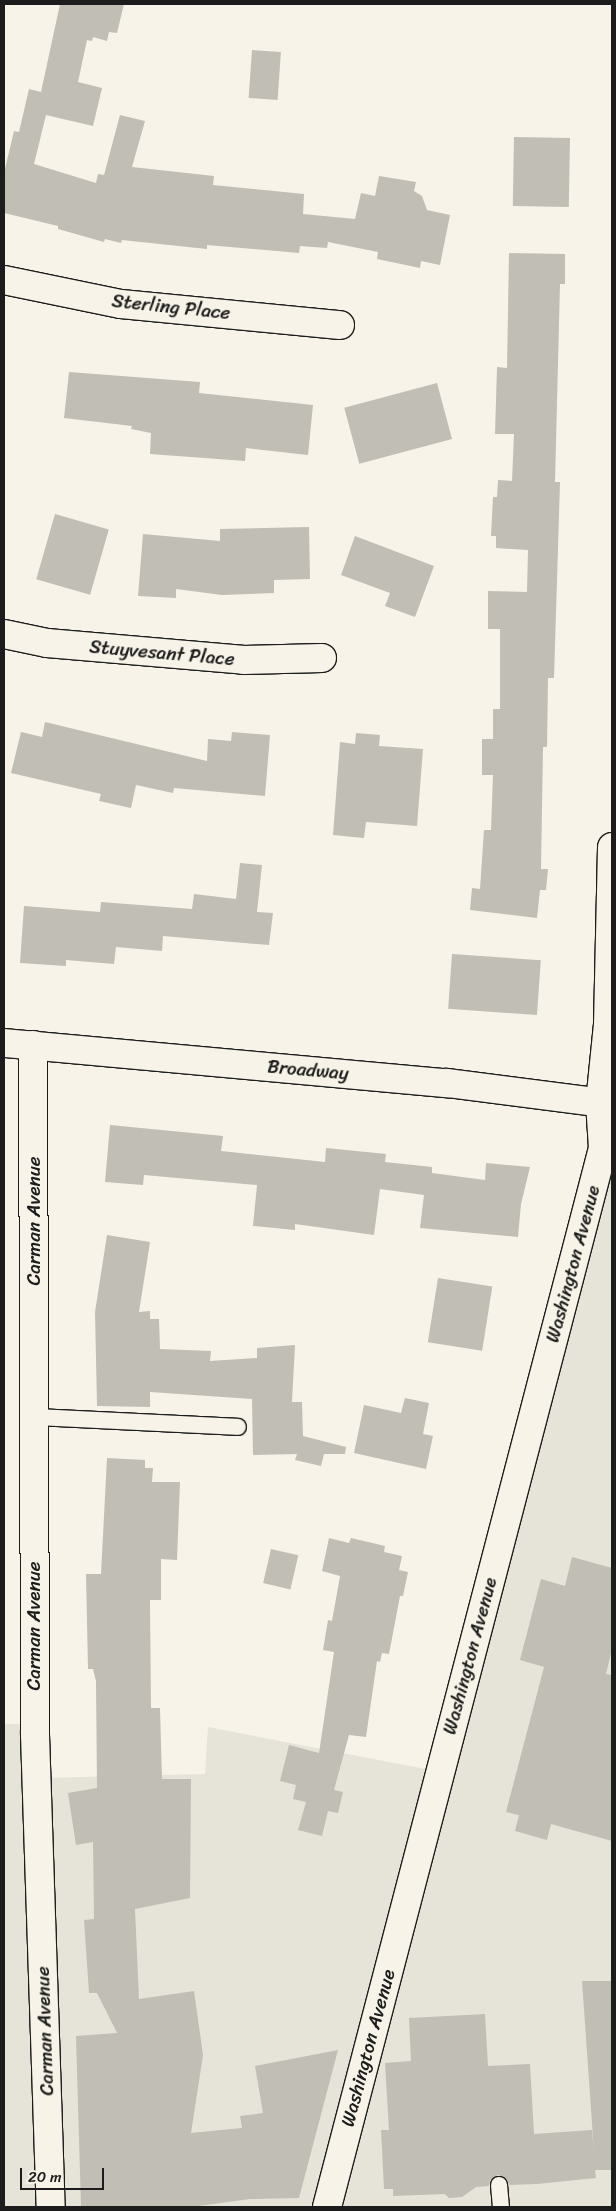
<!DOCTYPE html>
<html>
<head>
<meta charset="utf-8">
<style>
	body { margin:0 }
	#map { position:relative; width:616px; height:2211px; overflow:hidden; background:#f7f3e8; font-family:Sriracha,sans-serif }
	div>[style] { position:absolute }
	.built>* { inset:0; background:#e6e3d9 }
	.building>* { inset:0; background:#c0beb5; transform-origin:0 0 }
	.roads { filter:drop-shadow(1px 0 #1c1c1c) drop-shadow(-1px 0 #1c1c1c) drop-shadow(0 1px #1c1c1c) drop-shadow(0 -1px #1c1c1c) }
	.lane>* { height:16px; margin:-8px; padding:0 8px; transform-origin:8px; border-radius:8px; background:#f7f3e8 }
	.street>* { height:28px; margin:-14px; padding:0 14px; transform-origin:14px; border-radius:14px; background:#f7f3e8 }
	.secondary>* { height:28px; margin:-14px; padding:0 14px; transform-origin:14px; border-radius:14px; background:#f7f3e8 }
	span { translate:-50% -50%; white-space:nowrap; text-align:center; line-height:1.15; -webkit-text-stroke:4.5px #f7f3e8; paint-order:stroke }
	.street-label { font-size:19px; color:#1c1c1c }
	.frame { position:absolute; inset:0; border:5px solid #1c1c1c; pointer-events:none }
	.scale { position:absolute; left:20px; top:2168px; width:84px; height:22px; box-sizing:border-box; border:2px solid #1c1c1c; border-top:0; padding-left:6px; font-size:15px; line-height:18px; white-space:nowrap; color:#1c1c1c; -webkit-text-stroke:4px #f7f3e8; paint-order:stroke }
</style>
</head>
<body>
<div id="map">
	<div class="built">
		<i style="clip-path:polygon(612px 1104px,612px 2207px,4px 2207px,4px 1724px,39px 1724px,40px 1778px,205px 1774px,208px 1727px,436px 1771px)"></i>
	</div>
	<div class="building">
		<i style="clip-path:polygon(60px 4px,124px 4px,117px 33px,109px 32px,107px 41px,93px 37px,92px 41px,87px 40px,78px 82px,102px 88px,93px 126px,46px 115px,34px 164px,96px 183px,98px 174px,104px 175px,120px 115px,145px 121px,132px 167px,214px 176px,213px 185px,304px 194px,303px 214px,355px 219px,361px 193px,375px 196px,379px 176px,416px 182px,414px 191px,422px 196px,427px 210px,450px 215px,440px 265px,421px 261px,420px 268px,377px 259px,378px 252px,328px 242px,327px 248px,300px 246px,299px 253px,207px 245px,207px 249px,122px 240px,121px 243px,105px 239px,104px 242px,58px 229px,58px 226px,4px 213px,4px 173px,14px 131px,19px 132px,29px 89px,41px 92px)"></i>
		<i style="left:252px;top:50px;width:29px;height:48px;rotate:4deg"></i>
		<i style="left:514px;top:137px;width:56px;height:69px;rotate:1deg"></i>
		<i style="clip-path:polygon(509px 253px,565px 254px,565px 284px,560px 284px,555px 482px,560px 482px,554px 678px,548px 678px,547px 747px,543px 747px,541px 869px,548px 869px,546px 890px,540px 890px,537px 918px,470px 910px,472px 888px,480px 889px,484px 830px,491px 830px,493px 775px,482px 775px,482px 739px,493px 739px,493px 709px,500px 709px,500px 629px,488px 629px,488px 591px,527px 592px,528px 550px,496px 548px,496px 536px,491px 536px,493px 497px,497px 497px,498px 480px,512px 481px,514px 434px,495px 434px,497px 367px,507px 368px)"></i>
		<i style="clip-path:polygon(69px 372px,200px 382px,199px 393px,313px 405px,308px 455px,246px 448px,245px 461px,150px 454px,151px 433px,131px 429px,132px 426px,64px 418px)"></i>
		<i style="left:437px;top:383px;width:58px;height:96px;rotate:75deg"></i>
		<i style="left:55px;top:514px;width:56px;height:68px;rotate:16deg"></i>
		<i style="clip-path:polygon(309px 527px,310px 579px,274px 580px,274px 593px,222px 595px,176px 589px,176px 598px,138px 596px,143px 534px,220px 541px,220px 529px)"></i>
		<i style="clip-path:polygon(355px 536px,434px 566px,415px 617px,385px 606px,390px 593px,341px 575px)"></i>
		<i style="clip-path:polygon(45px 722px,207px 761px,208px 739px,231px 741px,232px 732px,270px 735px,265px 796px,174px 788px,173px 793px,136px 785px,131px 808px,99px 801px,101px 794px,11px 773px,21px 732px,42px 737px)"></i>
		<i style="clip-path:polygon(356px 733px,380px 735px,379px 746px,423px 749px,417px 826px,366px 822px,364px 838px,333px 835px,340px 742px,355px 744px)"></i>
		<i style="clip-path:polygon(240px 863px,262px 865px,257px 912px,273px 913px,269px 945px,163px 936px,162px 951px,116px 947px,114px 964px,66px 960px,66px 966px,20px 963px,24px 906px,100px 912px,101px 902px,192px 909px,194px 894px,236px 899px)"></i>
		<i style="left:452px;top:954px;width:89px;height:55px;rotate:4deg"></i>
		<i style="clip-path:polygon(110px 1125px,223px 1136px,221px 1151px,325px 1162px,326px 1148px,386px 1154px,385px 1162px,432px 1167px,432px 1173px,485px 1180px,486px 1163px,530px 1167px,521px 1204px,518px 1237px,420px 1228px,424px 1195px,380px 1189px,374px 1235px,295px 1224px,295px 1230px,253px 1226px,257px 1185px,144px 1175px,143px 1185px,105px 1182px)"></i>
		<i style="clip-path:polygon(107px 1235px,150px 1242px,139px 1312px,150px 1311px,150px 1319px,159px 1319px,160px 1349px,211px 1351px,210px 1361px,257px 1358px,257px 1348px,295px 1345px,292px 1402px,302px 1402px,303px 1436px,346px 1447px,345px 1454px,324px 1454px,321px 1466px,295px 1460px,297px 1454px,253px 1455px,252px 1399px,150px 1392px,150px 1407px,97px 1406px,95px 1312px)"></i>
		<i style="left:438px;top:1278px;width:55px;height:65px;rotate:9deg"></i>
		<i style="clip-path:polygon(405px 1398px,429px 1403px,423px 1434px,433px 1436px,426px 1469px,354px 1453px,364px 1405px,401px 1413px)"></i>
		<i style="clip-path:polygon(107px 1458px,145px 1460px,145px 1468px,153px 1468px,152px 1482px,180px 1482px,177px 1560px,161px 1559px,161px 1600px,150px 1600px,151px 1708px,160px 1708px,162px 1779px,191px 1779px,190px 1898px,135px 1909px,139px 1999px,194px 1991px,203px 2055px,191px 2133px,242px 2128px,240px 2116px,263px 2113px,255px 2066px,338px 2050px,299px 2198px,250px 2199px,191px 2207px,81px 2207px,76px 2036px,117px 2033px,97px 1993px,89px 1993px,84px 1920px,94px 1919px,93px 1842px,76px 1845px,68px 1793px,97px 1788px,96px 1681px,93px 1669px,88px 1669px,86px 1574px,101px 1574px)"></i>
		<i style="clip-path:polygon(329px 1538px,349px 1543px,351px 1538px,385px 1546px,384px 1552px,402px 1556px,399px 1570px,408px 1572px,403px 1596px,400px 1596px,389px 1654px,382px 1653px,380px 1662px,377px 1661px,366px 1737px,349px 1735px,334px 1790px,343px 1792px,338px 1813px,328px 1811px,322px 1836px,298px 1830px,306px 1802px,293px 1799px,296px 1785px,280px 1781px,289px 1745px,319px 1753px,334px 1652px,323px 1650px,328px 1620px,332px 1621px,340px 1576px,322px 1571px)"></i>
		<i style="left:271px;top:1549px;width:28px;height:35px;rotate:13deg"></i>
		<i style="clip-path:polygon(572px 1557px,612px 1568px,612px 1649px,606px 1674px,612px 1675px,612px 1841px,551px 1824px,547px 1840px,515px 1831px,519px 1815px,506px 1812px,544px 1667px,520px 1660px,541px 1579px,565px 1586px)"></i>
		<i style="clip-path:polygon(582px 1981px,612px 1981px,612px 2170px,595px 2170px,596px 2178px,537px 2184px,509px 2185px,507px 2179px,498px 2175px,490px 2180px,489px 2186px,476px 2187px,462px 2197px,449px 2198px,445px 2194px,393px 2196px,393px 2189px,384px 2189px,381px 2130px,389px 2130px,385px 2063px,411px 2061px,409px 2018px,485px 2014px,488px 2066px,530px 2064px,534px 2134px,592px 2130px,594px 2152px)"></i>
	</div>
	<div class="roads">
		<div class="lane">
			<i style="left:34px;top:1417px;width:204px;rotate:2.8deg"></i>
			<i style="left:499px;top:2185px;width:22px;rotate:85deg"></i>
		</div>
		<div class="street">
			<i style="left:4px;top:280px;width:119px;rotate:11.6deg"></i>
			<i style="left:121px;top:304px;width:220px;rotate:5.5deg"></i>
			<i style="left:4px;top:634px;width:44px;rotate:11.8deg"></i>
			<i style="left:47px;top:643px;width:198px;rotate:4.9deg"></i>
			<i style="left:244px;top:660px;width:78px;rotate:-1.5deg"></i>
			<i style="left:33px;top:1045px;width:690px;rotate:89.83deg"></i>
			<i style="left:35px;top:1735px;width:472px;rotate:88.1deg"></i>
			<i style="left:327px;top:2207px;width:1094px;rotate:-75.39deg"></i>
			<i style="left:603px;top:1148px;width:45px;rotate:-93.8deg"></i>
			<i style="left:600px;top:1103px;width:79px;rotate:-84.2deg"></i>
			<i style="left:608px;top:1024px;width:177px;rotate:-88.7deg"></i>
		</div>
		<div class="secondary">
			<i style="left:4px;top:1043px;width:445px;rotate:5.2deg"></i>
			<i style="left:447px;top:1083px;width:166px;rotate:7.3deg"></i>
		</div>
	</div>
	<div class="street-label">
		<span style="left:171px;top:307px;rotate:6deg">Sterling Place</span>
		<span style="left:162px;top:653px;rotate:5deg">Stuyvesant Place</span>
		<span style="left:308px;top:1070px;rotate:5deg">Broadway</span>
		<span style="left:34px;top:1221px;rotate:-90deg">Carman Avenue</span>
		<span style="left:573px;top:1264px;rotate:-75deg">Washington Avenue</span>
		<span style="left:34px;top:1626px;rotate:-90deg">Carman Avenue</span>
		<span style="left:470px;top:1656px;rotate:-75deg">Washington Avenue</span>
		<span style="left:45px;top:2031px;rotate:-92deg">Carman Avenue</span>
		<span style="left:368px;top:2048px;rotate:-75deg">Washington Avenue</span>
	</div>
	<div class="frame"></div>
	<div class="scale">20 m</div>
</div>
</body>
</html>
